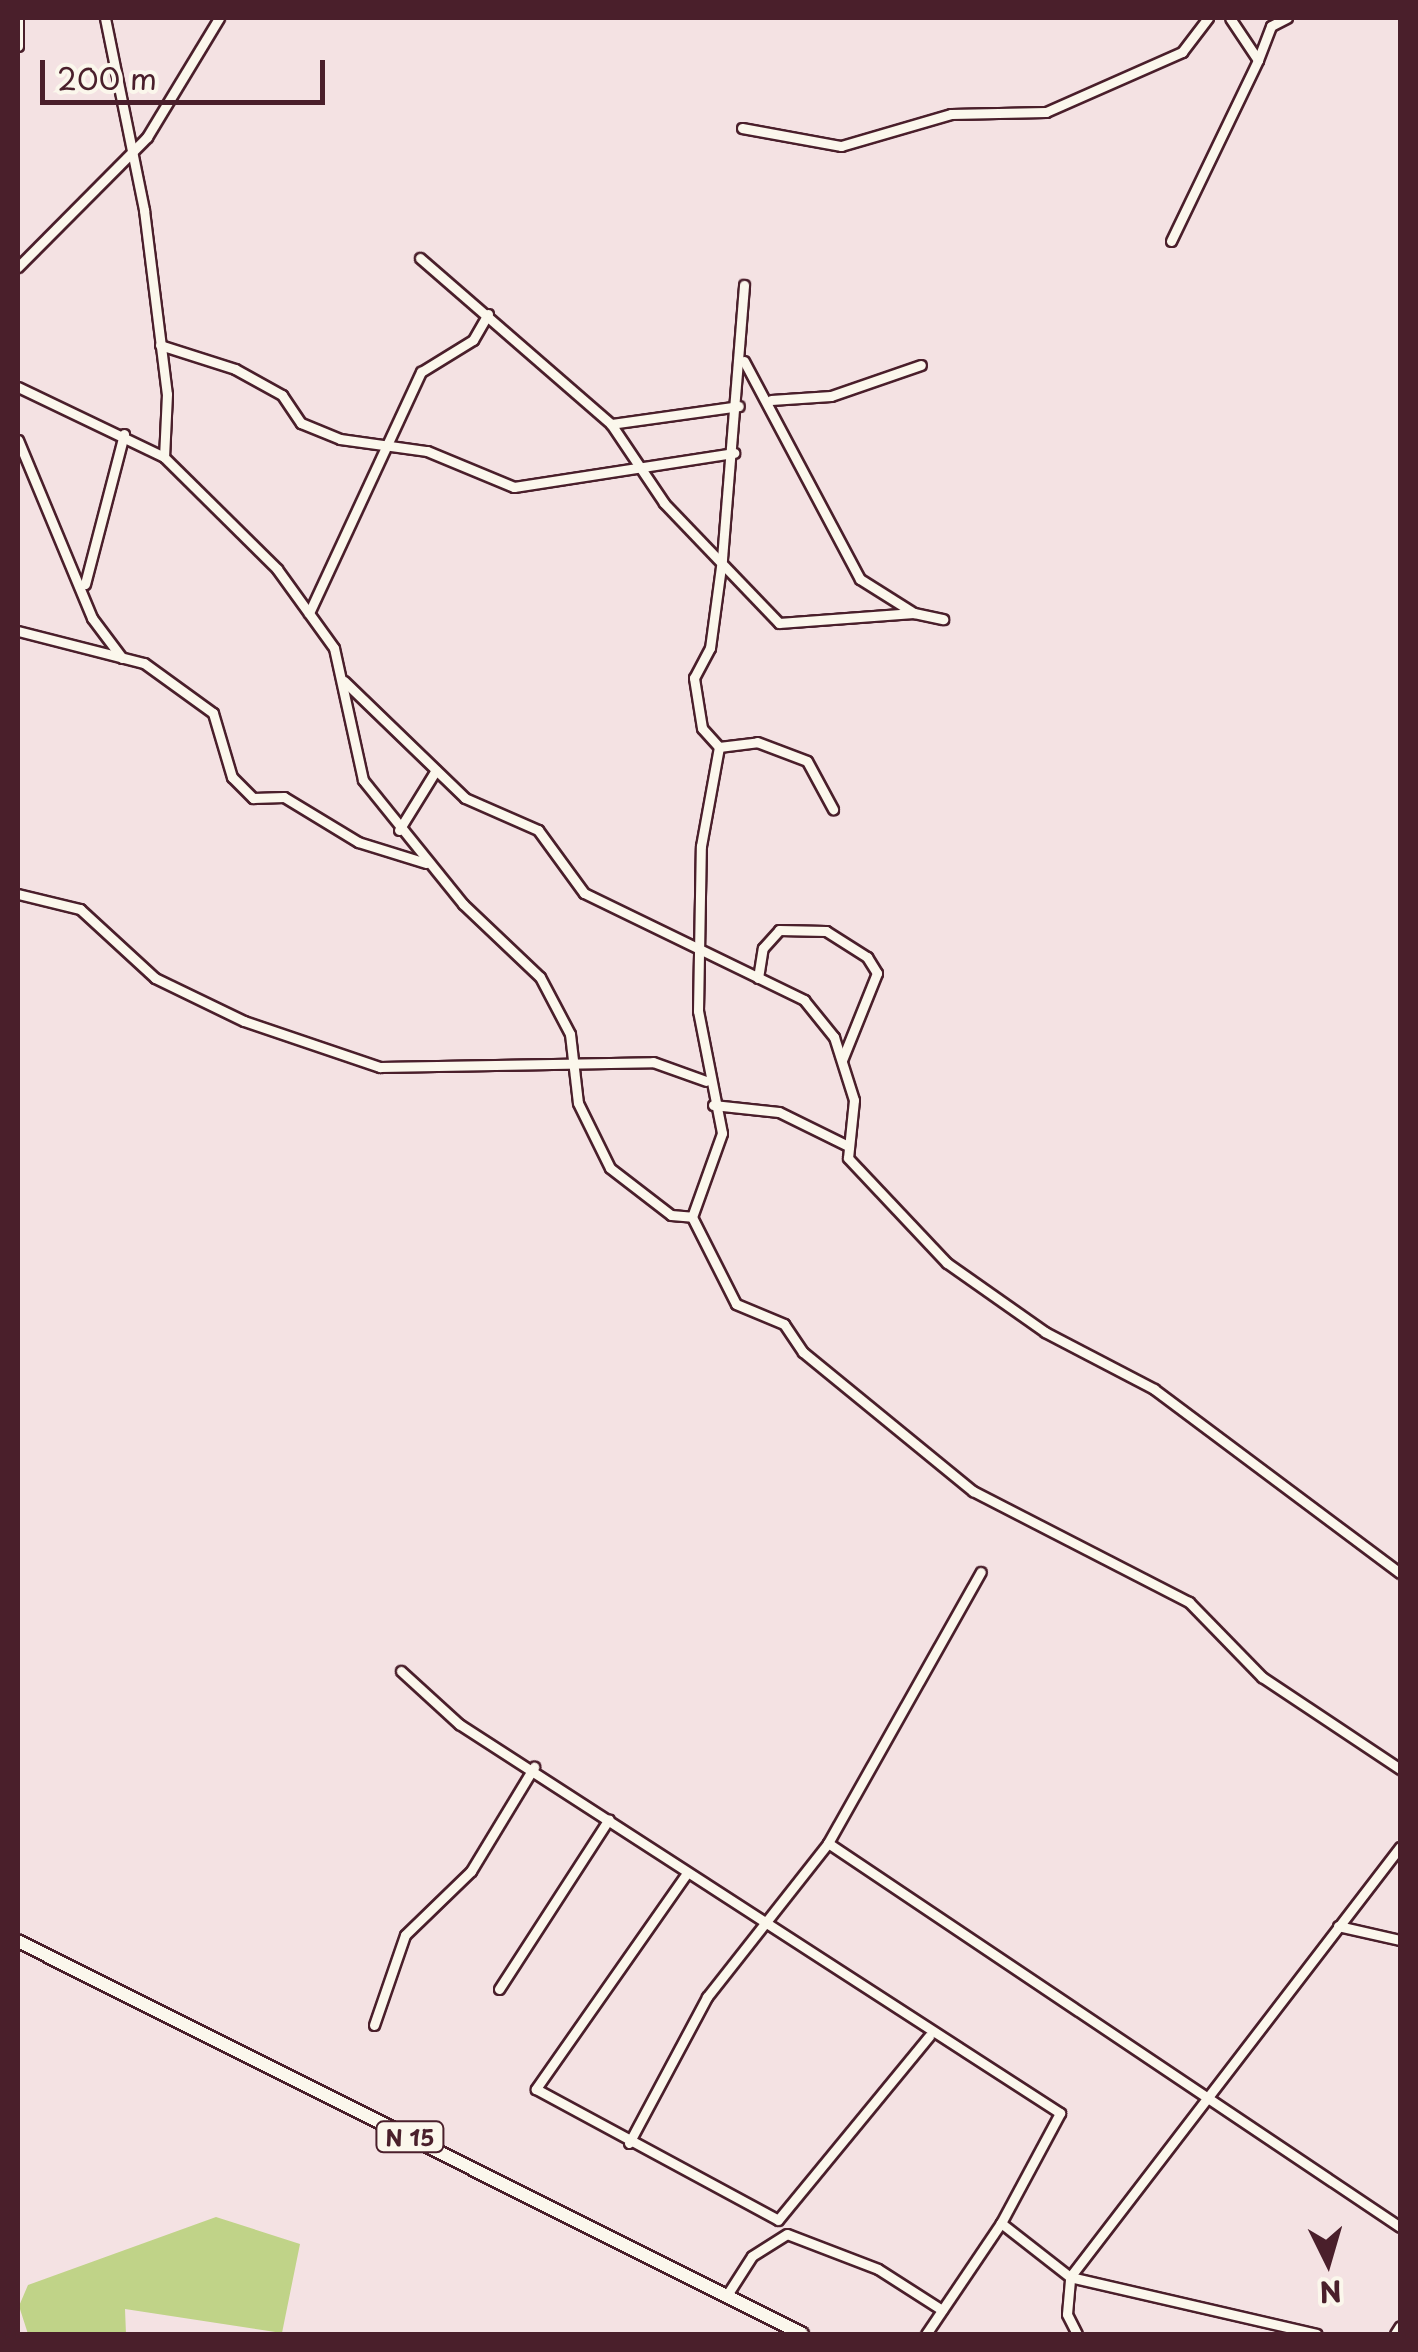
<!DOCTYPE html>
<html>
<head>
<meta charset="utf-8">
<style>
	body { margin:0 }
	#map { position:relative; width:1418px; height:2352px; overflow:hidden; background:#f4e2e3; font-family:"Playpen Sans",sans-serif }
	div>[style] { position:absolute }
	.green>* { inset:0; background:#c0d388 }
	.roads { filter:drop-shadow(2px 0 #4a1f2b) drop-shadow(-2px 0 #4a1f2b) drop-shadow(0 2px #4a1f2b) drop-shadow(0 -2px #4a1f2b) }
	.street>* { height:9px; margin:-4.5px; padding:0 4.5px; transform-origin:4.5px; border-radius:4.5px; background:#fbf7ec }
	.primary>* { height:12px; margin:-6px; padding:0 6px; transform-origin:6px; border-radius:6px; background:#fbf7ec }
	span { translate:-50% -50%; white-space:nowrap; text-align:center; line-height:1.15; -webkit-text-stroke:8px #fbf7ec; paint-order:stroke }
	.shield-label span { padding:2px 8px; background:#fbf7ec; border:2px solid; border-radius:8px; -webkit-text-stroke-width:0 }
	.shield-label { font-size:22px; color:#4a1f2b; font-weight:700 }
	.frame { position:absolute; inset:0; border:20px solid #4a1f2b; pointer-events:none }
	.north { position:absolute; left:1278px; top:2212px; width:100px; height:100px; -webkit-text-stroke:8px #fbf7ec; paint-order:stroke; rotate:175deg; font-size:28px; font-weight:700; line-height:40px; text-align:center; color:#4a1f2b }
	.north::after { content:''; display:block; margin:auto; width:35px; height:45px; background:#4a1f2b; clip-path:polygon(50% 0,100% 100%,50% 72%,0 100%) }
	.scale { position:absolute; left:40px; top:60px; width:285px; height:45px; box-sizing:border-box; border:5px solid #4a1f2b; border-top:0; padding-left:12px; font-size:30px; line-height:35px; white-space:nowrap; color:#4a1f2b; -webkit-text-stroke:8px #fbf7ec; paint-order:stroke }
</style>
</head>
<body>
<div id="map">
	<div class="green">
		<i style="clip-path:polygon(216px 2217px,300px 2244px,282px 2333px,125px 2309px,126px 2334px,28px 2334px,19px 2306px,28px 2285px)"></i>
	</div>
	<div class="roads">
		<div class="street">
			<i style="left:105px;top:18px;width:196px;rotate:78.5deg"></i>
			<i style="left:144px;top:210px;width:185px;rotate:82.9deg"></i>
			<i style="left:167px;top:394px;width:63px;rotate:92.7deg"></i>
			<i style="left:164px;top:457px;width:159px;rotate:44.7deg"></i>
			<i style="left:277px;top:569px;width:97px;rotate:54.2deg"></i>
			<i style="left:334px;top:648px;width:135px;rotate:77.6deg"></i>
			<i style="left:363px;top:780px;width:159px;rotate:51.1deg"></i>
			<i style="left:463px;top:904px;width:106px;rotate:43.5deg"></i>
			<i style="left:540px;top:977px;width:64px;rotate:62.2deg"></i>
			<i style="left:570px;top:1034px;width:69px;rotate:83.4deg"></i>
			<i style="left:578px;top:1103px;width:72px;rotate:63.8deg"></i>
			<i style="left:610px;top:1168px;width:77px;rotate:37.6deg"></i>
			<i style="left:671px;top:1215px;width:21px;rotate:5deg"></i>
			<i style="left:692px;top:1217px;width:97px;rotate:63.2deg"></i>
			<i style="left:736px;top:1304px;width:52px;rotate:22.6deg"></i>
			<i style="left:784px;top:1324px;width:34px;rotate:56deg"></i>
			<i style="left:803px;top:1352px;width:220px;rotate:39.3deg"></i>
			<i style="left:973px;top:1491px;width:243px;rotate:27.2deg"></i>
			<i style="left:1189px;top:1602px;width:105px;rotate:45.8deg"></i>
			<i style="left:1262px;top:1677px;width:166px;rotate:33.7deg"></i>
			<i style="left:18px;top:46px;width:28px;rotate:-90deg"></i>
			<i style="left:1258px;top:60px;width:36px;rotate:-69deg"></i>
			<i style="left:1271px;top:26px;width:18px;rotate:-27deg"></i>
			<i style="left:742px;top:128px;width:101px;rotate:10.3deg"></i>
			<i style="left:841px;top:146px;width:115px;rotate:-16.2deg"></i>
			<i style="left:951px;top:114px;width:95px;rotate:-1.2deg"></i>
			<i style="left:1046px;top:112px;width:149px;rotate:-23.8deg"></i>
			<i style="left:1182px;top:52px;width:43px;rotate:-52.6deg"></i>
			<i style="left:1171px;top:241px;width:201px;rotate:-64.3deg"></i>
			<i style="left:1258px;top:60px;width:50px;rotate:-123.7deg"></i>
			<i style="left:420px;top:258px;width:253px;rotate:41deg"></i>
			<i style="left:611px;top:424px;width:129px;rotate:-8deg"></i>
			<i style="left:18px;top:267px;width:183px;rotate:-45.2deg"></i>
			<i style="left:147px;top:137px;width:139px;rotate:-58.8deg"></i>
			<i style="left:160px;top:345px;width:79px;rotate:17.7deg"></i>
			<i style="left:235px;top:369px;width:54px;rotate:29deg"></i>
			<i style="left:282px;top:395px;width:34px;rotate:56deg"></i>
			<i style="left:301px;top:423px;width:42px;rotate:22.3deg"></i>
			<i style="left:340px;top:439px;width:88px;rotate:7.9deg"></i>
			<i style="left:427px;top:451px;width:94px;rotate:22.5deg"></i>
			<i style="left:514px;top:487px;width:223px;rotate:-8.8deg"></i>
			<i style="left:744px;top:361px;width:247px;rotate:62deg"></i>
			<i style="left:860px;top:579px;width:64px;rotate:32.2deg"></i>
			<i style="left:18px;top:387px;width:162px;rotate:25.6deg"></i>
			<i style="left:771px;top:400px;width:60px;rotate:-3.8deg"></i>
			<i style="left:831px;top:396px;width:95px;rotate:-19deg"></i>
			<i style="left:611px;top:424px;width:95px;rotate:56.1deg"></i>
			<i style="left:664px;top:503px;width:166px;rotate:46.2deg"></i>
			<i style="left:779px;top:623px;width:135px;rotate:-4.2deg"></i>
			<i style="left:914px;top:613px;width:30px;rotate:12deg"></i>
			<i style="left:18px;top:440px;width:193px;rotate:67.4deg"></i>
			<i style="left:92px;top:618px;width:50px;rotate:53.1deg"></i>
			<i style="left:85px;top:584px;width:155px;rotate:-75.4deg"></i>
			<i style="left:309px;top:613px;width:266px;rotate:-65.1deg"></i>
			<i style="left:421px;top:372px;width:61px;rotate:-31.6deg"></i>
			<i style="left:473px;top:340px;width:30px;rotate:-60deg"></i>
			<i style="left:18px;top:631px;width:130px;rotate:14.3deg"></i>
			<i style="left:144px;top:663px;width:85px;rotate:35.9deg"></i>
			<i style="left:213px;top:713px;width:67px;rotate:73.5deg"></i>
			<i style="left:232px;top:777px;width:30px;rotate:45deg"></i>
			<i style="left:253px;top:798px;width:31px;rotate:-2deg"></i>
			<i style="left:284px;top:797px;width:87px;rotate:31.3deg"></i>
			<i style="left:358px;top:842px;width:71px;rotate:17.2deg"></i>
			<i style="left:344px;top:681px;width:168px;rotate:44deg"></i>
			<i style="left:465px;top:798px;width:80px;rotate:23.7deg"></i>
			<i style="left:538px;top:830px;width:78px;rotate:53.9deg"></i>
			<i style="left:584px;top:893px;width:245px;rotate:25.9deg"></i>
			<i style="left:804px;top:1000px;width:48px;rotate:51deg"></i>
			<i style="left:834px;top:1037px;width:66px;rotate:72.4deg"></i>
			<i style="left:854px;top:1100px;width:58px;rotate:95.9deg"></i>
			<i style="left:848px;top:1158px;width:144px;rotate:46.7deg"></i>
			<i style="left:947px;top:1263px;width:120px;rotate:35.1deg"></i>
			<i style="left:1045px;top:1332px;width:123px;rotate:27.6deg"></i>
			<i style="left:1154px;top:1389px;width:307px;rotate:36.8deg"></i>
			<i style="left:719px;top:747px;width:38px;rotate:-7deg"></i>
			<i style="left:757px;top:742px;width:53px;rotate:20.8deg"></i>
			<i style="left:807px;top:761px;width:55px;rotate:61.6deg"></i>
			<i style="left:399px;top:830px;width:70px;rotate:-58.3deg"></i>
			<i style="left:18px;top:894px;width:64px;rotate:13.6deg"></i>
			<i style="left:80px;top:909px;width:102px;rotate:42.6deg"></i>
			<i style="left:155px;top:978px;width:99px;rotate:25.8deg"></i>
			<i style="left:244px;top:1021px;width:144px;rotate:18.7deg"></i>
			<i style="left:380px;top:1067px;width:273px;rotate:-1deg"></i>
			<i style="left:653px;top:1062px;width:56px;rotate:19.7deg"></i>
			<i style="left:758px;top:978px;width:30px;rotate:-81deg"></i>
			<i style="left:763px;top:948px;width:24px;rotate:-48deg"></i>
			<i style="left:779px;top:930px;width:47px;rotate:1.2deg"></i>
			<i style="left:826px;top:931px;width:49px;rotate:32.4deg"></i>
			<i style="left:867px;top:957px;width:19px;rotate:58deg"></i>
			<i style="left:877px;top:973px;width:94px;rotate:111.9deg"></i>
			<i style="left:713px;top:1105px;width:66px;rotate:6.1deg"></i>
			<i style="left:779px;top:1112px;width:77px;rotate:26.2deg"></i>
			<i style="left:692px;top:1217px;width:89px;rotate:-70.3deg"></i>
			<i style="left:722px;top:1133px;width:124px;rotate:-101.1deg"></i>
			<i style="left:698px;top:1011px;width:165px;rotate:-89deg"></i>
			<i style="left:701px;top:846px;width:101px;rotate:-79.7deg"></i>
			<i style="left:719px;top:747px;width:25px;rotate:-132deg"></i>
			<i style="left:702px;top:728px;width:51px;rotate:-99.1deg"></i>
			<i style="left:694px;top:678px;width:34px;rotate:-62deg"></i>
			<i style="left:710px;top:648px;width:90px;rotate:-82.3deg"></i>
			<i style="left:722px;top:559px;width:275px;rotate:-85.4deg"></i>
			<i style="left:401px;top:1671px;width:79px;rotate:42.4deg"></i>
			<i style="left:459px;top:1724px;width:716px;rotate:32.91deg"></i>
			<i style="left:1060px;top:2113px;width:125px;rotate:118.2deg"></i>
			<i style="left:1001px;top:2223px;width:134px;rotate:124deg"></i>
			<i style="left:828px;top:1843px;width:689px;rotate:33.87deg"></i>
			<i style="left:687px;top:1873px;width:264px;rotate:125deg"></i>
			<i style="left:536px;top:2089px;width:275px;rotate:28.4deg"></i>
			<i style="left:778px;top:2220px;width:238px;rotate:-50.6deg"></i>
			<i style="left:1338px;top:1926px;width:64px;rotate:12.7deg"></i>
			<i style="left:499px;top:1989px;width:202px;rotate:-57.1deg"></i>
			<i style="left:374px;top:2025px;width:95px;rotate:-71deg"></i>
			<i style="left:405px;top:1935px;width:92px;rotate:-44.1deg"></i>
			<i style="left:471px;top:1871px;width:122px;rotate:-58.8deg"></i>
			<i style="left:629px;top:2143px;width:166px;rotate:-61.9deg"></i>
			<i style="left:707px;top:1997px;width:196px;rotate:-51.8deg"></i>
			<i style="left:828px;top:1843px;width:311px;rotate:-60.6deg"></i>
			<i style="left:1001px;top:2223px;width:88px;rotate:38deg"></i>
			<i style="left:1070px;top:2277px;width:253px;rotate:13deg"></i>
			<i style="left:727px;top:2295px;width:46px;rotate:-57.3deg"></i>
			<i style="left:752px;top:2256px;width:41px;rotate:-32.2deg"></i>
			<i style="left:787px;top:2234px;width:97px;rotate:21deg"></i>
			<i style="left:878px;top:2269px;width:76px;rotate:32.6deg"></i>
			<i style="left:1077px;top:2334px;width:22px;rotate:-117deg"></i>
			<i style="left:1067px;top:2314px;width:37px;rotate:-85deg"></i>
			<i style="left:1070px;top:2277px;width:542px;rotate:-52.5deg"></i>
			<i style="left:1395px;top:2334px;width:9px;rotate:-58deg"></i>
		</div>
		<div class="primary">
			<i style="left:18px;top:1941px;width:877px;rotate:26.62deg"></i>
		</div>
	</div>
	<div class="shield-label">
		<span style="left:410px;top:2137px">N 15</span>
	</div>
	<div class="frame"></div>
	<div class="north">N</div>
	<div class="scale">200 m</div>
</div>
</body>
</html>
